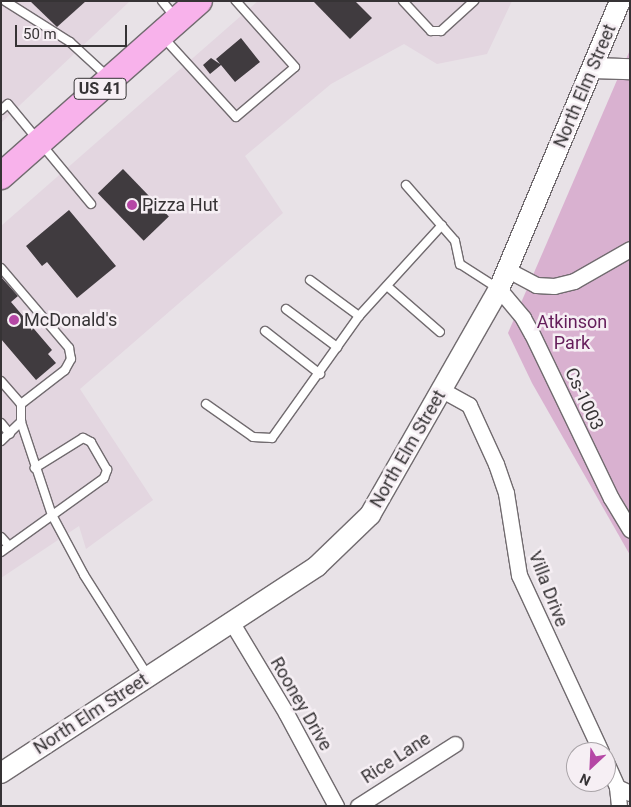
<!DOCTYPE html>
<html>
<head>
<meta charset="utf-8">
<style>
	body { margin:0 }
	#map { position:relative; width:631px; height:807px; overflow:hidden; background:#e8e2e7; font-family:Roboto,sans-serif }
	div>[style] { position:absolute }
	.built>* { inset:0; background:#e3d6e0 }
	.green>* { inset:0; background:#d9b1d0 }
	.building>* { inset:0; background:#403b3f; transform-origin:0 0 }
	.roads { filter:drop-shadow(1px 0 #716b6f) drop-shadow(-1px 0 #716b6f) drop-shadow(0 1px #716b6f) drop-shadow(0 -1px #716b6f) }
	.service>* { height:8px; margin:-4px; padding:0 4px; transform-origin:4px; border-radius:4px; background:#fff }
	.minor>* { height:15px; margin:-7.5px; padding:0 7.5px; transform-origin:7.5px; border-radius:7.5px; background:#fff }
	.tertiary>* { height:20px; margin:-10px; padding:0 10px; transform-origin:10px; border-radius:10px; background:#fff }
	.trunk>* { height:26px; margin:-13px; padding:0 13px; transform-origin:13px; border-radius:13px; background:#f8b2eb }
	.dots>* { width:14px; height:14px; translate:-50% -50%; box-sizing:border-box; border:2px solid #f6eff4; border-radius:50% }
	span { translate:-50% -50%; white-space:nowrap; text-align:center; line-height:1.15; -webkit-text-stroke:5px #f6eff4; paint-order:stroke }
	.shield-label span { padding:1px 4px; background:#f6eff4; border:1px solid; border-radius:4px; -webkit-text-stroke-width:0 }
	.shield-label { font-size:16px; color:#363335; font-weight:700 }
	.street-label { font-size:18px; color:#363335 }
	.poi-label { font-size:18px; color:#363335 }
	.left { translate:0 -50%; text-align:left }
	.park-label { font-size:18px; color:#641d5a }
	.frame { position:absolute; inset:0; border:2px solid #363335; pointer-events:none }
	.north { position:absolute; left:566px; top:742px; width:50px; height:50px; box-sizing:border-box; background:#f6eff4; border:1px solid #a9a4a8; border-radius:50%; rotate:205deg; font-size:14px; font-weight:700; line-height:20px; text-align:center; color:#363335 }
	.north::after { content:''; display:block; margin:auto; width:18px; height:22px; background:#b547a5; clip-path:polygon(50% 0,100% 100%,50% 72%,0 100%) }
	.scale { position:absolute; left:15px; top:25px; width:112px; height:22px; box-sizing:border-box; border:2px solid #363335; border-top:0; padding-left:6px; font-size:15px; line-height:18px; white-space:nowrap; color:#363335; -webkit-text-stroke:4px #f6eff4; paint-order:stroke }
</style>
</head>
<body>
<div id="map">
	<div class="built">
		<i style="clip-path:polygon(1px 1px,130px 1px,1px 123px)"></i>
		<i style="clip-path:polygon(258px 1px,512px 1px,487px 54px,437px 64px,404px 44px,331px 84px,245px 156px,283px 213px,80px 389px,153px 500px,86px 549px,79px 526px,1px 578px,1px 226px)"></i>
	</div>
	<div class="green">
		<i style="clip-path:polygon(630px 50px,630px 555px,532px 383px,508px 333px)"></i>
	</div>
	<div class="building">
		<i style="clip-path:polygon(30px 1px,86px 1px,57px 27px)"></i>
		<i style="clip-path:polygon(313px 1px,355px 1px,372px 18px,350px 39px)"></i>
		<i style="clip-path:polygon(241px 38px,260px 62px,235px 82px,221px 65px,210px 74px,203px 65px,211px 58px,220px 64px,216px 59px)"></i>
		<i style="left:123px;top:169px;width:66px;height:35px;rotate:46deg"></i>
		<i style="clip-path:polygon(69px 210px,116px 266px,77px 298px,47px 262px,42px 266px,26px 246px)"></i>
		<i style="clip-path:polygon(1px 277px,18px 296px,11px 302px,52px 350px,48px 354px,56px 363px,36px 380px,1px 339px)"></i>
	</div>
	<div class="roads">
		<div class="service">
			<i style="left:5px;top:1px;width:77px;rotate:32.2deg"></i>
			<i style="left:70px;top:42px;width:50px;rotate:42.6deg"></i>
			<i style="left:162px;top:1px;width:21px;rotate:51deg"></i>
			<i style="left:403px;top:1px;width:41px;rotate:47deg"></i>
			<i style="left:431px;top:31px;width:10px"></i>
			<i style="left:441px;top:31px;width:45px;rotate:-42.3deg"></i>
			<i style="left:163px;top:37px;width:108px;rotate:47.6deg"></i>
			<i style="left:236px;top:117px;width:77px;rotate:-40.3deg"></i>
			<i style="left:295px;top:67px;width:89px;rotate:-131.8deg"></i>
			<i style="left:1px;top:110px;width:9px;rotate:-41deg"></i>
			<i style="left:8px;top:104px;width:130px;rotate:50.3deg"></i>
			<i style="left:406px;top:185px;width:74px;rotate:48.8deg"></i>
			<i style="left:455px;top:241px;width:24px;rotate:78deg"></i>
			<i style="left:460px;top:264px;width:46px;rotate:32.7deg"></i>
			<i style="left:1px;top:268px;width:105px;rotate:49.6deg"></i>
			<i style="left:69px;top:348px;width:11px;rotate:80deg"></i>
			<i style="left:71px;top:359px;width:13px;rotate:119deg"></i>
			<i style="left:65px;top:370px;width:56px;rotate:142.3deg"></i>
			<i style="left:310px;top:280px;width:61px;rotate:36.3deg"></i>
			<i style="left:387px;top:286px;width:70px;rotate:41deg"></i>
			<i style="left:286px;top:309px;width:64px;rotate:36.7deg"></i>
			<i style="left:265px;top:331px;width:70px;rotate:38deg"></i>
			<i style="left:1px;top:381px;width:30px;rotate:49deg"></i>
			<i style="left:21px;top:404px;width:18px;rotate:90deg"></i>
			<i style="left:21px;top:422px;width:98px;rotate:71.6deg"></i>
			<i style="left:52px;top:515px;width:68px;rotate:61.9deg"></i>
			<i style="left:84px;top:575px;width:120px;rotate:57.6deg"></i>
			<i style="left:206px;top:404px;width:57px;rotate:35.1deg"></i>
			<i style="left:253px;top:437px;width:19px;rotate:3deg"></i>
			<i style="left:272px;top:438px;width:150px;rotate:-54.5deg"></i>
			<i style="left:359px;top:316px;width:123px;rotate:-47.6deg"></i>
			<i style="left:1px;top:423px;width:14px;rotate:51deg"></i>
			<i style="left:1px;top:441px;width:28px;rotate:-44deg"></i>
			<i style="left:1px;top:537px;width:12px;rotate:48deg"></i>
			<i style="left:1px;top:552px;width:127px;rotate:-35.7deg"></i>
			<i style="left:104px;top:478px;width:9px;rotate:-69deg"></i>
			<i style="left:107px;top:470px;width:32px;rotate:-120deg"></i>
			<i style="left:91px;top:442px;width:9px;rotate:-153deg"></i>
			<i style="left:83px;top:438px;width:57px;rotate:148deg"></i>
		</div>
		<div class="minor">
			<i style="left:506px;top:269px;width:34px;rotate:28deg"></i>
			<i style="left:536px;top:285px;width:18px;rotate:3deg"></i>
			<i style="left:554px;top:286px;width:21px;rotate:-14deg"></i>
			<i style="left:574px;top:281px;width:64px;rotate:-29.7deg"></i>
			<i style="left:499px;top:289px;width:38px;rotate:50deg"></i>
			<i style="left:523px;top:318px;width:18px;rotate:61deg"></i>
			<i style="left:532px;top:334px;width:182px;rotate:64.3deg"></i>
			<i style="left:611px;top:498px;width:37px;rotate:59deg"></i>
			<i style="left:442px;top:390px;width:31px;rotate:29deg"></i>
			<i style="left:469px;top:405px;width:65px;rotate:65.4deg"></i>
			<i style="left:496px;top:464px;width:31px;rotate:71deg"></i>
			<i style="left:506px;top:493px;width:83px;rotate:81deg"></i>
			<i style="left:519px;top:575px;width:195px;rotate:65.1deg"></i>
			<i style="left:232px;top:623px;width:105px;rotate:59deg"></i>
			<i style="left:286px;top:713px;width:106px;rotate:61.7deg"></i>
			<i style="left:606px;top:762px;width:27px;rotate:66deg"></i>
			<i style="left:358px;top:806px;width:115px;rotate:-32.6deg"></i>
			<i style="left:619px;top:806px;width:19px;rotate:-96deg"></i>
			<i style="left:617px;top:787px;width:14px;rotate:25deg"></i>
		</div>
		<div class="tertiary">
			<i style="left:594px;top:68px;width:36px;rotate:2deg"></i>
			<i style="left:1px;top:773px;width:378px;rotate:-33.2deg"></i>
			<i style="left:317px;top:566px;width:74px;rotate:-43.9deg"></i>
			<i style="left:370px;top:515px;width:260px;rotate:-60.3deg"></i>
			<i style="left:499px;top:289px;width:312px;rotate:-67.2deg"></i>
		</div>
		<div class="trunk">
			<i style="left:1px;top:176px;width:264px;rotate:-41.5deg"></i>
		</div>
	</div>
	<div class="dots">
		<i style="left:132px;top:205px;background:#b547a5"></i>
		<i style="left:14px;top:320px;background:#b547a5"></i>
	</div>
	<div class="shield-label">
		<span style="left:100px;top:89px">US 41</span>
	</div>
	<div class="street-label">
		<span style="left:585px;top:86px;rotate:-67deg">North Elm Street</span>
		<span style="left:584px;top:399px;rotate:65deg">Cs-1003</span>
		<span style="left:408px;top:449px;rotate:-60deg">North Elm Street</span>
		<span style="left:548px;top:589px;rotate:69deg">Villa Drive</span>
		<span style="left:301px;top:704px;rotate:60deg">Rooney Drive</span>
		<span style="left:91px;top:714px;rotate:-33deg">North Elm Street</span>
		<span style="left:396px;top:758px;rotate:-33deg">Rice Lane</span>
	</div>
	<div class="poi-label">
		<span class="left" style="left:142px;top:205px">Pizza Hut</span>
		<span class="left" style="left:24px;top:320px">McDonald's</span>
	</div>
	<div class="park-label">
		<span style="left:572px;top:333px">Atkinson<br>Park</span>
	</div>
	<div class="frame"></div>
	<div class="north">N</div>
	<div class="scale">50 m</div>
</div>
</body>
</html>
